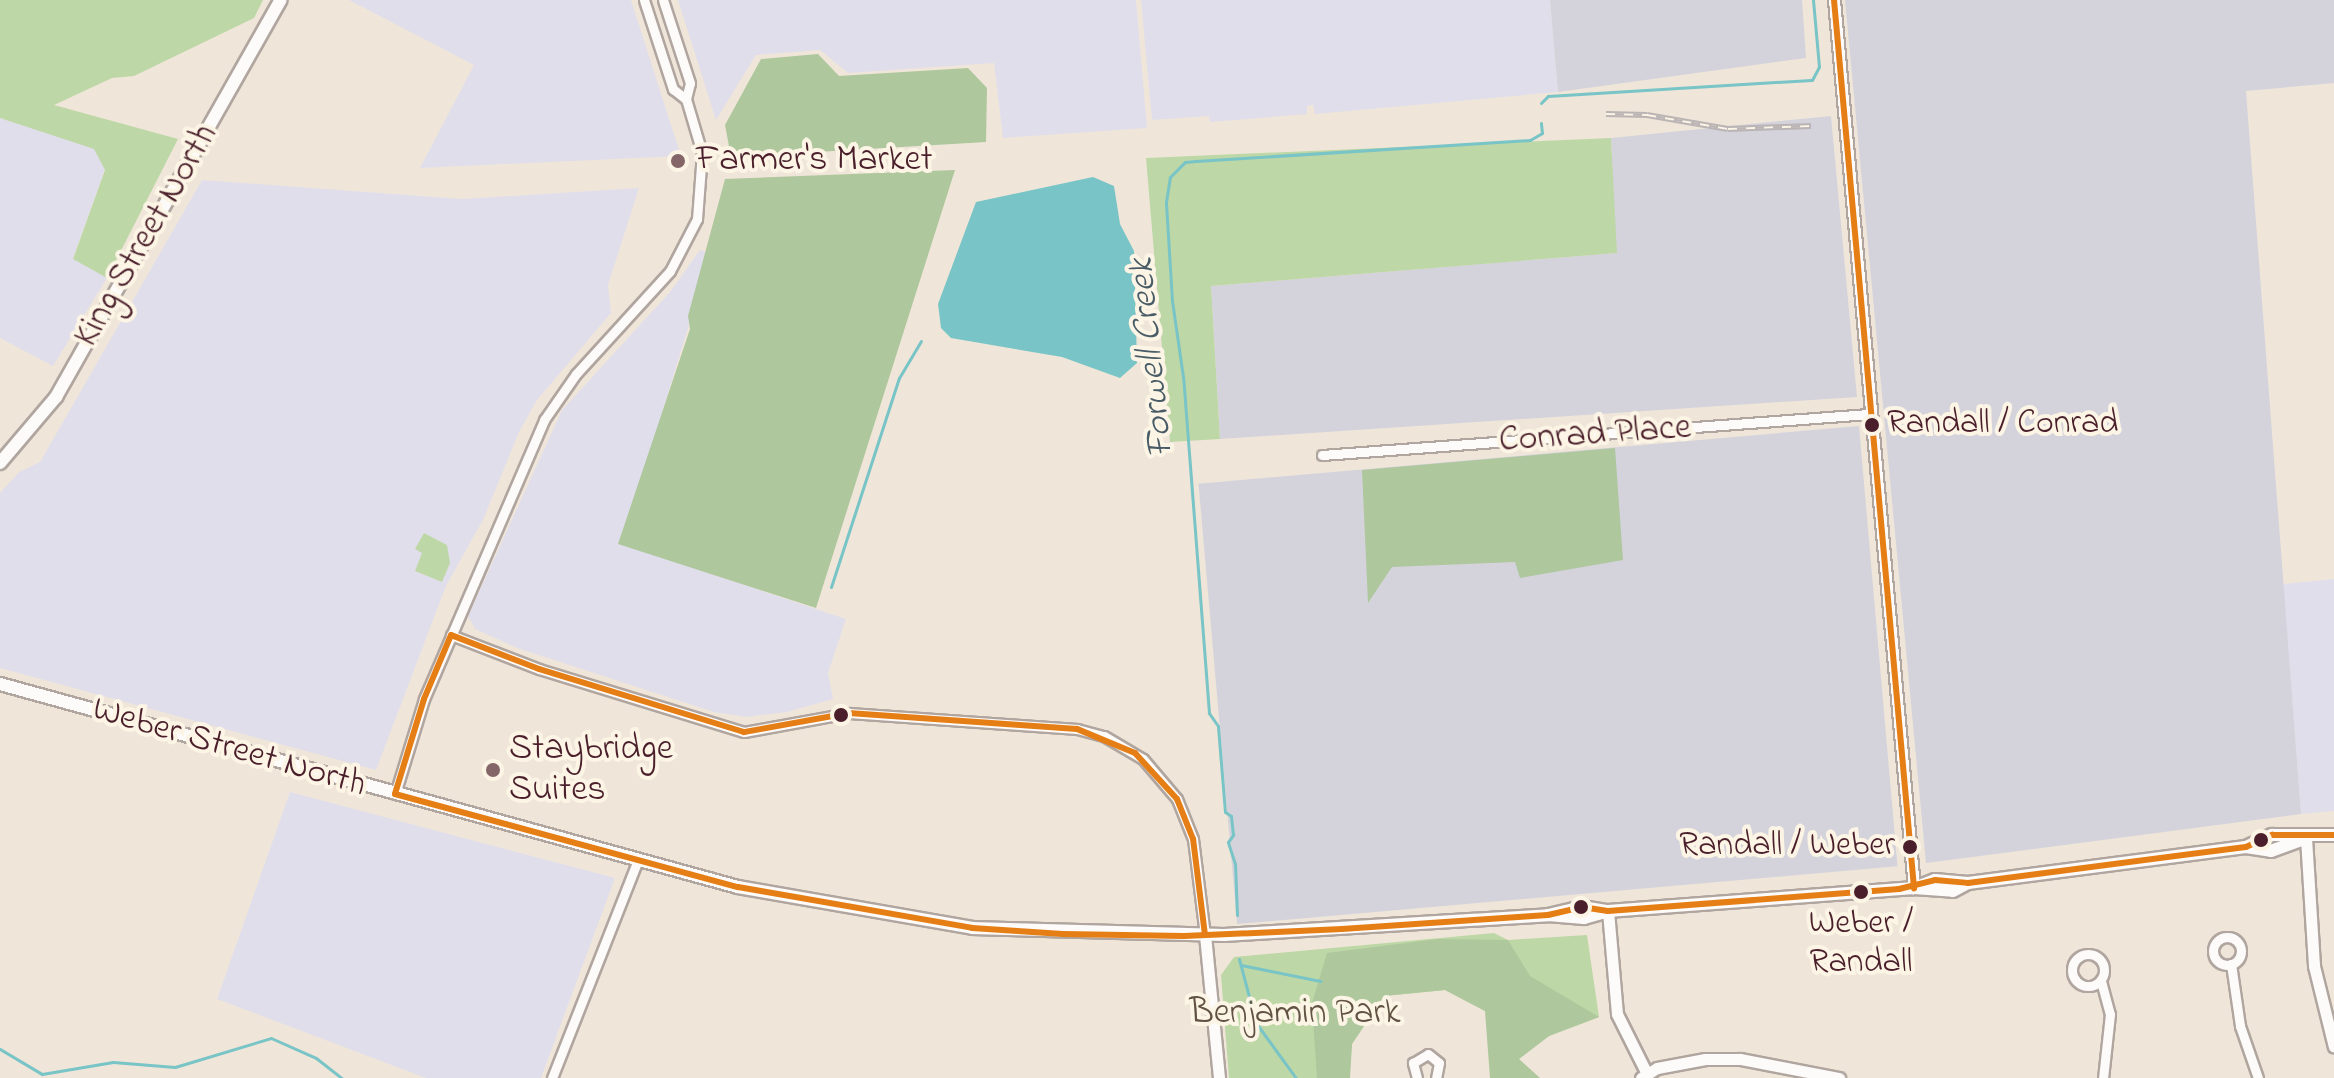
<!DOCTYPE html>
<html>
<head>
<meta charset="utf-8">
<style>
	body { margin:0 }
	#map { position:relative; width:2334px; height:1078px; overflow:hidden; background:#efe6d9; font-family:"Indie Flower",sans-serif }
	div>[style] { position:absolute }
	.built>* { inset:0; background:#e1deeb }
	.industrial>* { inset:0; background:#d4d3dc; transform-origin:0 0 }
	.green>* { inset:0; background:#bed7a6 }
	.forest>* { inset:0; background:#aec79d }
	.water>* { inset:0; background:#78c4c6 }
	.stream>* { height:3px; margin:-1.5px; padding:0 1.5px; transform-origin:1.5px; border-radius:1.5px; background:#78c4c6 }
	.roads { filter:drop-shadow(2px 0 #b0a59f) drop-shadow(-2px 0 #b0a59f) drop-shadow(0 2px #b0a59f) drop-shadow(0 -2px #b0a59f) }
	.minor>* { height:9px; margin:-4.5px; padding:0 4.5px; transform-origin:4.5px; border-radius:4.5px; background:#fdfbf9 }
	.minor>.ring { margin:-4.5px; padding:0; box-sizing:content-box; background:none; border:9px solid #fdfbf9; border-radius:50% }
	.tertiary>* { height:11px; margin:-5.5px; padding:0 5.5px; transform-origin:5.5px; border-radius:5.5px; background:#fdfbf9 }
	.secondary>* { height:12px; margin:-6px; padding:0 6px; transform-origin:6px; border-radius:6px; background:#fdfbf9 }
	.rail>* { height:6px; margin-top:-3px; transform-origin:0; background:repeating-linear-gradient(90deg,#fcf5e5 0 9px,#bab4b4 0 18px); box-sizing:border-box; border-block:2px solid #bab4b4 }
	.bus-1>* { height:6px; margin:-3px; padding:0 3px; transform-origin:3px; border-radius:3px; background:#e67e16 }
	.dots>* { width:22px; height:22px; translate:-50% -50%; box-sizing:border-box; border:4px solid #fcf5e5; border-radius:50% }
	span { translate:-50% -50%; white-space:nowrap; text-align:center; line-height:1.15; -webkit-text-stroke:8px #fcf5e5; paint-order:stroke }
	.bus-label { font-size:34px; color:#4a1f2b }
	.left { translate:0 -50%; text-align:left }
	.right { translate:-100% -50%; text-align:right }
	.poi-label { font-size:36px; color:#4a1f2b }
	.street-label { font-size:36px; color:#4a1f2b }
	.park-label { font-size:36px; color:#615243 }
	.water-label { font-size:38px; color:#485b66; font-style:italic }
</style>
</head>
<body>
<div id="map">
	<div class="built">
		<i style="clip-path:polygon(349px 0,631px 0,681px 156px,420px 168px,474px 65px)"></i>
		<i style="clip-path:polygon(678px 0,1136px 0,1147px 128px,1003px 138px,994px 63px,848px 73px,820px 50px,756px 55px,716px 120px)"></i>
		<i style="clip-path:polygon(1141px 0,1550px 0,1558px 92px,1315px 114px,1313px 105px,1307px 106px,1307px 114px,1210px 122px,1209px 116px,1152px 120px)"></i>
		<i style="clip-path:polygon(0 118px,94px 148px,105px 169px,73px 258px,107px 278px,53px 366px,0 338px)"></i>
		<i style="clip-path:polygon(202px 180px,462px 199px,639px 188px,608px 285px,611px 313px,537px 400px,519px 432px,483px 520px,446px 586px,376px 770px,0 668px,0 493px,19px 472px,40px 462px)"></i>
		<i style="clip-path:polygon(700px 250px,711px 253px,622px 544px,846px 619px,828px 673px,833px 699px,787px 712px,746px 717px,714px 712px,517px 648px,475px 629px,468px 616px,562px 410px,670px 292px)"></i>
		<i style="clip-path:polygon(2334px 579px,2334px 811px,2301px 814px,2283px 584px)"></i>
		<i style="clip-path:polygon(290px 792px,615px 878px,541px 1078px,426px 1078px,217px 999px)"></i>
	</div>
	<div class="industrial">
		<i style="clip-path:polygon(1550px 0,1802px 0,1806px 58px,1558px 92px)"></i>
		<i style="clip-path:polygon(1845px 0,2334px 0,2334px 83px,2246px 91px,2301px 814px,1926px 863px)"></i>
		<i style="clip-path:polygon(1831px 116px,1857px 397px,1220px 439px,1211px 286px,1616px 253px,1611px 138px)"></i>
		<i style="left:1859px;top:426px;width:442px;height:663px;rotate:85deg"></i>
	</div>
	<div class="green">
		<i style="clip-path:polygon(0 0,263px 0,254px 18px,134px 76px,112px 78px,54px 105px,178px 139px,107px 278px,73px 259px,105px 170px,94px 149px,0 118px)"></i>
		<i style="clip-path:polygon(1611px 138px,1617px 253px,1211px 286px,1220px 439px,1170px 442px,1146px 158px)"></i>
		<i style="clip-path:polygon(424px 533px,447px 545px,450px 563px,442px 582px,415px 571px,422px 553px,415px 549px)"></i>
		<i style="clip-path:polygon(1494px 933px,1508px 940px,1587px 935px,1599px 1017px,1549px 1036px,1518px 1059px,1485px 1011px,1445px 990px,1384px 996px,1352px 1044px,1349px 1078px,1229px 1078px,1221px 975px,1234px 957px)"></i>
	</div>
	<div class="forest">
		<i style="clip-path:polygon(818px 54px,839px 76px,968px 68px,987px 88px,986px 142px,731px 157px,725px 125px,761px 59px)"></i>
		<i style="clip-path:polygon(955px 170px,816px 608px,618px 544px,690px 329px,688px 316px,725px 179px)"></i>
		<i style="clip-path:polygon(1615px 448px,1623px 560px,1520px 578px,1515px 562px,1392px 567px,1368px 603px,1362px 470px)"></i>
		<i style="clip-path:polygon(1438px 939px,1508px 940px,1530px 976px,1599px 1017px,1549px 1036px,1519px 1059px,1540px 1078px,1490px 1078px,1485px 1011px,1445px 990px,1384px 996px,1352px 1044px,1350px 1078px,1317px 1078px,1312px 1003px,1327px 953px)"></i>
	</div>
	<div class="water">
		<i style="clip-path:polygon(1093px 177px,1114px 186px,1120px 224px,1134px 251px,1137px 363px,1120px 378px,1062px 357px,951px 338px,941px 328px,938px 304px,976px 202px)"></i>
	</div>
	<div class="stream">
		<i style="left:1541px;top:103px;width:10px;rotate:-45deg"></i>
		<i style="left:1548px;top:96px;width:264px;rotate:-3.5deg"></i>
		<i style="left:1812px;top:80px;width:15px;rotate:-62deg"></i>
		<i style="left:1819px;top:67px;width:67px;rotate:-95.1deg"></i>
		<i style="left:831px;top:587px;width:220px;rotate:-72deg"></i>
		<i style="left:899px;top:378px;width:43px;rotate:-59.3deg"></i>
		<i style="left:1237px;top:915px;width:51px;rotate:-92.2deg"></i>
		<i style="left:1235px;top:864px;width:23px;rotate:-108deg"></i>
		<i style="left:1228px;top:842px;width:9px;rotate:-54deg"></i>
		<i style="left:1233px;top:835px;width:19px;rotate:-96deg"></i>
		<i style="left:1231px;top:816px;width:7px;rotate:-146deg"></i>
		<i style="left:1225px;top:812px;width:86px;rotate:-94.7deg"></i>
		<i style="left:1218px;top:726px;width:16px;rotate:-125deg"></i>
		<i style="left:1209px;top:713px;width:337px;rotate:-94.4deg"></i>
		<i style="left:1183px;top:377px;width:77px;rotate:-98.2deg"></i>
		<i style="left:1172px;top:301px;width:99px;rotate:-93.5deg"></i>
		<i style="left:1166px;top:202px;width:25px;rotate:-81deg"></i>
		<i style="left:1170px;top:177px;width:21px;rotate:-45deg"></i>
		<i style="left:1185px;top:162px;width:11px;rotate:-5deg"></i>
		<i style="left:1196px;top:161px;width:335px;rotate:-3.6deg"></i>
		<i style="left:1530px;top:140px;width:14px;rotate:-30deg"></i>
		<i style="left:1542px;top:133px;width:10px;rotate:-96deg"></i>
		<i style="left:1239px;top:959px;width:66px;rotate:75.1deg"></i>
		<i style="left:1256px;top:1023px;width:68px;rotate:54deg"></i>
		<i style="left:1241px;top:965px;width:81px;rotate:11.4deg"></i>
		<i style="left:0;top:1049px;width:49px;rotate:30.8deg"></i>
		<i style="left:42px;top:1074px;width:72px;rotate:-9.6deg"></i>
		<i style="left:113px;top:1062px;width:62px;rotate:4.6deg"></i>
		<i style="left:175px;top:1067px;width:100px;rotate:-16.8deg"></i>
		<i style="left:271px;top:1038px;width:49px;rotate:24deg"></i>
		<i style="left:316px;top:1058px;width:33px;rotate:38deg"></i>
	</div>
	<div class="roads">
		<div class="minor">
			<i style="left:644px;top:0;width:94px;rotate:72deg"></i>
			<i style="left:673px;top:89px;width:16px;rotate:38deg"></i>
			<i style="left:1322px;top:455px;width:548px;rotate:-4.29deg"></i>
			<i style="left:451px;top:635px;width:94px;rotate:21.1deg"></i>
			<i style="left:539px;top:669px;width:214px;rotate:17.1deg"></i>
			<i style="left:744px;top:732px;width:107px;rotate:-10.3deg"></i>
			<i style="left:849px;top:713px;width:229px;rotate:4deg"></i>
			<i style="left:1077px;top:729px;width:28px;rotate:15deg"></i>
			<i style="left:1104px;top:736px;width:45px;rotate:30.5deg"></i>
			<i style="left:1143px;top:759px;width:52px;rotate:49.6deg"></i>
			<i style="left:1177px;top:799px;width:43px;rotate:68.2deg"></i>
			<i style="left:1193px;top:839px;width:97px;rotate:82.9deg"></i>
			<i style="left:395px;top:794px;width:99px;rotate:-73deg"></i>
			<i style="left:424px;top:699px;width:304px;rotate:-66.7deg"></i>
			<i style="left:544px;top:420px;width:56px;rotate:-55.2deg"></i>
			<i style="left:576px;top:374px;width:139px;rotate:-47.6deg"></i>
			<i style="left:670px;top:271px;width:59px;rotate:-62.6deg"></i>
			<i style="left:697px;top:219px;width:66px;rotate:-85.7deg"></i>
			<i style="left:702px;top:153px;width:56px;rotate:-106.5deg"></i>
			<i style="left:686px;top:99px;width:16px;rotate:-76deg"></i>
			<i style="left:690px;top:83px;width:87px;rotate:-108deg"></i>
			<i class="ring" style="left:2213px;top:937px;width:19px;height:19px"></i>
			<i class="ring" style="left:2072px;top:954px;width:23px;height:23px"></i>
			<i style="left:2231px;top:964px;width:63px;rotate:81.7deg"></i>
			<i style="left:2240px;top:1026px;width:55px;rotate:70.9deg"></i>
			<i style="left:2101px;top:981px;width:34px;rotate:75deg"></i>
			<i style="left:2110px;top:1014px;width:64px;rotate:96.2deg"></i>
			<i style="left:552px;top:1078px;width:234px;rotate:-68.5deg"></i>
			<i style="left:1417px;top:1078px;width:16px;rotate:-105deg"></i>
			<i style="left:1413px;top:1063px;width:17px;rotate:-31deg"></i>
			<i style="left:1428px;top:1054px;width:14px;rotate:39deg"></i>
			<i style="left:1439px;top:1063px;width:15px;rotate:101deg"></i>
		</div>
		<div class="tertiary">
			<i style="left:1834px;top:0;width:892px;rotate:84.85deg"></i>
			<i style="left:2306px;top:838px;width:128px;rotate:86.4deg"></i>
			<i style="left:2314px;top:966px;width:83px;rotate:76.1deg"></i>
			<i style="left:1608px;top:911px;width:103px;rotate:85deg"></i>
			<i style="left:1617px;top:1014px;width:67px;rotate:63.4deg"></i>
			<i style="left:1205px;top:935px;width:144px;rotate:84.4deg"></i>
			<i style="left:1641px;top:1078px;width:19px;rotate:-32deg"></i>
			<i style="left:1657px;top:1068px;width:49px;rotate:-10.6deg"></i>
			<i style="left:1705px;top:1059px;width:35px"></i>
			<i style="left:1740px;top:1059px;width:101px;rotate:10.9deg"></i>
		</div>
		<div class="secondary">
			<i style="left:0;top:463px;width:87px;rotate:-49.7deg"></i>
			<i style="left:56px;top:397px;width:456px;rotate:-60.5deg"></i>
			<i style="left:0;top:684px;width:765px;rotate:15.38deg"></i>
			<i style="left:738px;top:887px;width:238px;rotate:9.9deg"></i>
			<i style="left:972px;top:928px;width:252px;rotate:1.6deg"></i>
			<i style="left:1224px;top:935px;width:325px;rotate:-3.5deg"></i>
			<i style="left:1548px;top:915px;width:35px;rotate:-13deg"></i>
			<i style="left:1582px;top:907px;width:26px;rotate:9deg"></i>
			<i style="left:2246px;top:847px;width:29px;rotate:-25deg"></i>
			<i style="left:2272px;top:835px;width:62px"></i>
			<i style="left:1914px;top:888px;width:39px;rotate:4deg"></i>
			<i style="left:1953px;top:891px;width:17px;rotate:-28deg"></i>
			<i style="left:1968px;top:883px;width:280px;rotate:-7.4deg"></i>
			<i style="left:2246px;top:847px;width:25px;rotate:9deg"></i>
			<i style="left:2271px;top:851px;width:37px;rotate:-20deg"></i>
			<i style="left:1548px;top:915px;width:36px;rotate:5deg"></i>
			<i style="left:1584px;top:918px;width:25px;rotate:-16deg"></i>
			<i style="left:1608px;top:911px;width:307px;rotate:-4.3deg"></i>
			<i style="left:1914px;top:888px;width:22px;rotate:-21deg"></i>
			<i style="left:1935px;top:880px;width:33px;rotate:5deg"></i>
		</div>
	</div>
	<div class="rail">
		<i style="left:1606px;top:114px;width:41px;rotate:1.4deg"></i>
		<i style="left:1647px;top:115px;width:82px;rotate:9.8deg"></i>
		<i style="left:1728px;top:129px;width:83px;rotate:-2.1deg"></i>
	</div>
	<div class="bus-1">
		<i style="left:1834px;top:0;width:892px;rotate:84.85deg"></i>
		<i style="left:1205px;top:935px;width:97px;rotate:-97.1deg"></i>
		<i style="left:1193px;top:839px;width:43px;rotate:-111.8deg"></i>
		<i style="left:1177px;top:799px;width:62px;rotate:-132.4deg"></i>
		<i style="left:1135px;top:753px;width:63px;rotate:-157.5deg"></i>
		<i style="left:1077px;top:729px;width:229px;rotate:-176deg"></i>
		<i style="left:849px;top:713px;width:107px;rotate:169.7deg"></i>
		<i style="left:744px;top:732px;width:214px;rotate:-162.9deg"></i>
		<i style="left:539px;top:669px;width:94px;rotate:-158.9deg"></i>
		<i style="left:451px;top:635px;width:69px;rotate:112.9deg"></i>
		<i style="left:424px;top:699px;width:99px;rotate:107deg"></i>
		<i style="left:395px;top:794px;width:355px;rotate:15.2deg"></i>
		<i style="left:738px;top:887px;width:238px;rotate:9.9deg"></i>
		<i style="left:972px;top:928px;width:91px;rotate:3.8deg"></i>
		<i style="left:1063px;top:934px;width:121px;rotate:0.9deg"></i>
		<i style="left:1184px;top:936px;width:158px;rotate:-2.5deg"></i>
		<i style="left:1342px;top:929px;width:206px;rotate:-3.9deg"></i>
		<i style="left:1548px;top:915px;width:35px;rotate:-13deg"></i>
		<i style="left:1582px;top:907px;width:26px;rotate:9deg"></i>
		<i style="left:1608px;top:911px;width:292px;rotate:-4.3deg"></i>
		<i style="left:1899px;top:889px;width:37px;rotate:-14deg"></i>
		<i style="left:1935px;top:880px;width:33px;rotate:5deg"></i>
		<i style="left:1968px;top:883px;width:280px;rotate:-7.4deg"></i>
		<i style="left:2246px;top:847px;width:29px;rotate:-25deg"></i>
		<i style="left:2272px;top:835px;width:62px"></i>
	</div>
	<div class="dots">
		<i style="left:678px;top:161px;background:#846568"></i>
		<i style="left:1872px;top:425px;background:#4a1f2b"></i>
		<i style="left:841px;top:715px;background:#4a1f2b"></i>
		<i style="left:493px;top:770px;background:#846568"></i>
		<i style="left:2261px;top:840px;background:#4a1f2b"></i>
		<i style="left:1910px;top:847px;background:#4a1f2b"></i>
		<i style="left:1861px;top:892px;background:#4a1f2b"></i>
		<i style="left:1581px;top:907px;background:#4a1f2b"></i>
	</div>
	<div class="bus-label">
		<span class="left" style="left:1887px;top:425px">Randall / Conrad</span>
		<span class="right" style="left:1895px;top:847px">Randall / Weber</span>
		<span style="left:1861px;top:944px">Weber /<br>Randall</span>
	</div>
	<div class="poi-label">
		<span class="left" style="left:696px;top:161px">Farmer's Market</span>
		<span class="left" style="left:509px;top:770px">Staybridge<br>Suites</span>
	</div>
	<div class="street-label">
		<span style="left:147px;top:236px;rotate:-60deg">King Street North</span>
		<span style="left:1595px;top:435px;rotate:-4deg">Conrad Place</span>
		<span style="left:229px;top:748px;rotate:16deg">Weber Street North</span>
	</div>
	<div class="park-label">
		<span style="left:1295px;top:1014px">Benjamin Park</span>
	</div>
	<div class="water-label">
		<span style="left:1153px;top:358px;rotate:-96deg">Forwell Creek</span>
	</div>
</div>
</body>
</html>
